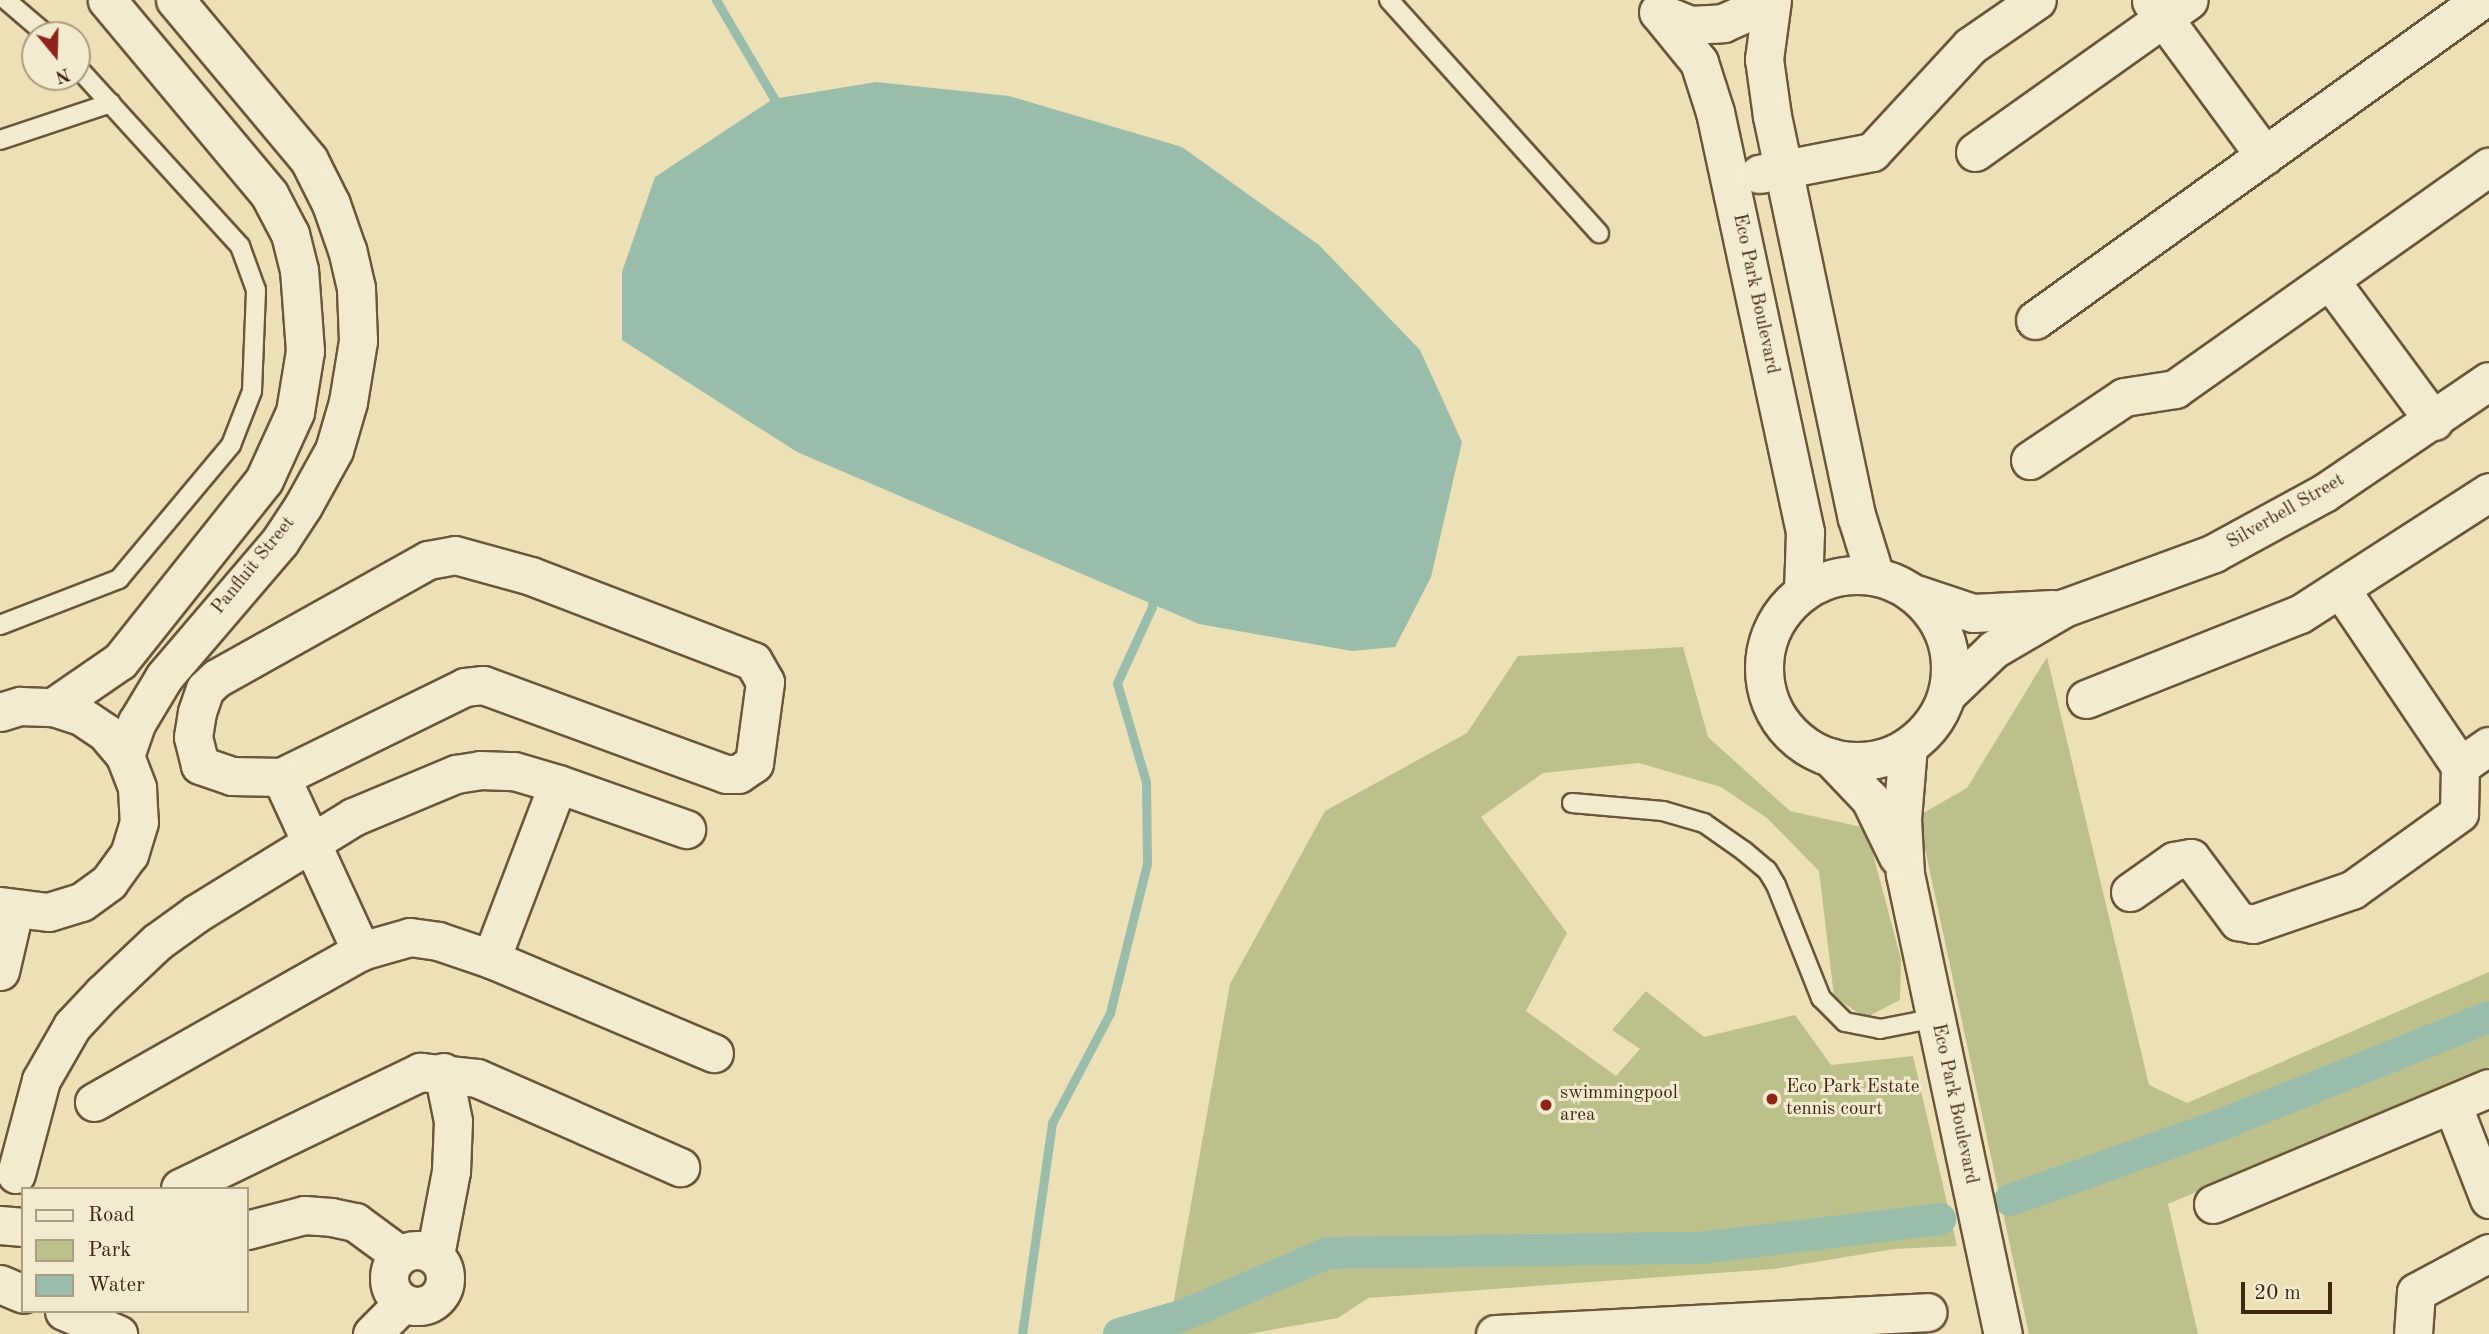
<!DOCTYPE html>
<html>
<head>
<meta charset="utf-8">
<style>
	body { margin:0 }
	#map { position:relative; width:2489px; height:1334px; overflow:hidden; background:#ece0b7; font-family:"Old Standard TT",serif }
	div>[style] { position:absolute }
	.green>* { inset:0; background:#bcc18c }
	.water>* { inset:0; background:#99bdaa }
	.stream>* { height:9px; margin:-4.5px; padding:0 4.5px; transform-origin:4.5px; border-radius:4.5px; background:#99bdaa }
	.canal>* { height:32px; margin:-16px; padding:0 16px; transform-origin:16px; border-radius:16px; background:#99bdaa }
	.roads { filter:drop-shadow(2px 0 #6a5638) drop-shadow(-2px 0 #6a5638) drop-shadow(0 2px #6a5638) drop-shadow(0 -2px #6a5638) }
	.lane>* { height:18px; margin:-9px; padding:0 9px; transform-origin:9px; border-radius:9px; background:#f3ebd0 }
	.street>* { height:37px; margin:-18.5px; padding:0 18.5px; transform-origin:18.5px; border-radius:18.5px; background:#f3ebd0 }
	.street>.ring { margin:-18.5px; padding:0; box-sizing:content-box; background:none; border:37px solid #f3ebd0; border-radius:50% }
	.dots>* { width:19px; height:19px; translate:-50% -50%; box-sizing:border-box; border:4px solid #f3ebd0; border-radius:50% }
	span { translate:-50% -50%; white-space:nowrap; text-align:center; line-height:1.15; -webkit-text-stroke:6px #f3ebd0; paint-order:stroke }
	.street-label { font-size:19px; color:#3e280e }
	.poi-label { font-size:19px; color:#3e280e }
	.left { translate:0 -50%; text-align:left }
	.legend { position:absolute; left:21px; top:1187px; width:228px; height:126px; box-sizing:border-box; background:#f3ebd0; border:2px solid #ab9d82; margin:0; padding:9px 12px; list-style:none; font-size:21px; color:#3e280e }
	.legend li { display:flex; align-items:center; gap:14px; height:35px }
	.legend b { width:35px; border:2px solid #ab9d82 }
	.north { position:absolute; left:21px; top:21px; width:70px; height:70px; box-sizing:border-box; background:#f3ebd0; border:2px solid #ab9d82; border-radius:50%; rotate:161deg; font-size:19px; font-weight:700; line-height:28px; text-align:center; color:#3e280e }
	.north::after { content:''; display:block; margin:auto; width:24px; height:32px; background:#8f2418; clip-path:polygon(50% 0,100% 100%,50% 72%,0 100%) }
	.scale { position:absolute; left:2241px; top:1282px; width:91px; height:32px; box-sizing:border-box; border:4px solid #3e280e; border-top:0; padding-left:9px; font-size:21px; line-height:24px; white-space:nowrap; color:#3e280e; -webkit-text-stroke:5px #f3ebd0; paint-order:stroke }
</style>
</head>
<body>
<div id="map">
	<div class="green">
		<i style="clip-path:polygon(1683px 647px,1708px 737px,1790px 811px,1866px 828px,1901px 959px,1900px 1000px,1865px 1018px,1834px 996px,1819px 871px,1767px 818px,1721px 787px,1639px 763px,1543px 773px,1481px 817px,1567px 933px,1526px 1011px,1616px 1076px,1640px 1049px,1612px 1030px,1646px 991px,1704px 1037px,1795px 1015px,1831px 1065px,1913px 1056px,1957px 1246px,1894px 1249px,1774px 1269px,1368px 1298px,1338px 1318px,1248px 1334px,1168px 1334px,1230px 984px,1325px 811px,1467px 733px,1518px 656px)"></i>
		<i style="clip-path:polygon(2047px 657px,2149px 1085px,2187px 1103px,2489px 972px,2489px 1067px,2168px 1204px,2198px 1334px,2029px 1334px,1918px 816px,1967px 788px)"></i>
	</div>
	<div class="water">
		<i style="clip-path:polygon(876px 82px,1009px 96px,1182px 147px,1319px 245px,1420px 350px,1462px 442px,1431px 577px,1395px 647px,1352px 651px,1199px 624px,797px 452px,622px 340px,622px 272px,655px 177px,773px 99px)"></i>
	</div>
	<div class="stream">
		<i style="left:716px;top:0;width:124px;rotate:59.5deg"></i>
		<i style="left:1022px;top:1334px;width:213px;rotate:-81.9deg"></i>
		<i style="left:1052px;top:1123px;width:124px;rotate:-62.2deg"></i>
		<i style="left:1110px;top:1013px;width:154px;rotate:-76.1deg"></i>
		<i style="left:1147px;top:864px;width:82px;rotate:-90.7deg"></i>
		<i style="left:1146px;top:782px;width:103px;rotate:-106.3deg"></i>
		<i style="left:1117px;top:683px;width:84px;rotate:-65.3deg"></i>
		<i style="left:1152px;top:607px;width:13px;rotate:-86deg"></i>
	</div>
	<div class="canal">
		<i style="left:2010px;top:1200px;width:221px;rotate:-19.6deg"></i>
		<i style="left:2218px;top:1126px;width:292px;rotate:-21.9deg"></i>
		<i style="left:1119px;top:1334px;width:68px;rotate:-16.3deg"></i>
		<i style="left:1184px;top:1315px;width:157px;rotate:-23.3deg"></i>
		<i style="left:1328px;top:1253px;width:373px;rotate:-0.8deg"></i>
		<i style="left:1701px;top:1248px;width:241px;rotate:-6.9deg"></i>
	</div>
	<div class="roads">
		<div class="lane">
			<i style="left:6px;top:0;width:54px;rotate:40.5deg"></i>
			<i style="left:1389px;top:0;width:314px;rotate:48deg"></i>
			<i style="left:0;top:140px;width:117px;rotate:-18.4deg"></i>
			<i style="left:0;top:625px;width:128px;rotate:-21.1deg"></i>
			<i style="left:119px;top:579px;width:175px;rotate:-50.1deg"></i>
			<i style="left:231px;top:445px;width:58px;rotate:-68.7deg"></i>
			<i style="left:252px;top:391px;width:101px;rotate:-87.7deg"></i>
			<i style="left:256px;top:290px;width:47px;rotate:-110deg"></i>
			<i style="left:240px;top:246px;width:242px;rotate:-132.3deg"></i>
			<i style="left:1572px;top:803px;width:91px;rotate:5deg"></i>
			<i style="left:1663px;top:811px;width:43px;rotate:16.3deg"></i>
			<i style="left:1704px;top:823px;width:49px;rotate:35deg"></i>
			<i style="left:1744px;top:851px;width:30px;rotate:40deg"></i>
			<i style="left:1767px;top:870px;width:17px;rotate:59deg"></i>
			<i style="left:1776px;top:885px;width:122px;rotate:68.3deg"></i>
			<i style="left:1821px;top:998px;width:34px;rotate:45deg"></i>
			<i style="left:1845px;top:1022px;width:36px;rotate:11deg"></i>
			<i style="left:1880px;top:1029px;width:57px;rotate:-11.1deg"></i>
		</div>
		<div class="street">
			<i style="left:1772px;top:0;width:60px;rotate:97.7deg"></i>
			<i style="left:1764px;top:59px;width:58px;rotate:82deg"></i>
			<i style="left:1772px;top:116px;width:411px;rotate:78.1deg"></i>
			<i style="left:1857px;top:518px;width:61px;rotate:72.8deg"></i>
			<i style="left:2151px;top:1px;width:192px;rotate:53.7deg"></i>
			<i style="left:1658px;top:12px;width:35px;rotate:22deg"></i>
			<i style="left:1690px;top:25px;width:33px;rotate:-3deg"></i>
			<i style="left:1723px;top:23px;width:32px;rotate:-24deg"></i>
			<i style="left:1752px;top:10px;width:13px;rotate:-48deg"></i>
			<i style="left:1660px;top:14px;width:62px;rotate:50.9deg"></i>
			<i style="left:1699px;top:62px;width:52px;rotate:72.3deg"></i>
			<i style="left:1715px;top:112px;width:430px;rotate:77.9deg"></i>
			<i style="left:1805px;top:532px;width:59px;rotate:91.9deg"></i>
			<i style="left:1975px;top:152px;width:262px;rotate:-35.4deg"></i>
			<i style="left:1759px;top:174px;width:115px;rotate:-11deg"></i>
			<i style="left:1872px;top:152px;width:144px;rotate:-47.2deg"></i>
			<i style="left:1970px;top:46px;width:81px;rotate:-34.5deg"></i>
			<i style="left:2331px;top:282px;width:173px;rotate:53.5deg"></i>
			<i style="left:2035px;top:320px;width:549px;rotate:-35.66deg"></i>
			<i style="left:2030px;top:460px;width:113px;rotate:-33.8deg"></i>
			<i style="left:2124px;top:397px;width:52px;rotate:-8.9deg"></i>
			<i style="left:2175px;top:389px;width:385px;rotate:-35.3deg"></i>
			<i style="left:455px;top:555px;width:79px;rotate:15.4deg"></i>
			<i style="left:531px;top:576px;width:238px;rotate:21deg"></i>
			<i style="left:753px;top:661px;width:24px;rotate:60deg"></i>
			<i style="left:765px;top:682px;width:82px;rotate:97.7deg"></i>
			<i style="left:754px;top:763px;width:19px;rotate:145deg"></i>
			<i style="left:738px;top:774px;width:12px;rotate:180deg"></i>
			<i style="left:726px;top:774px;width:259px;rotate:-159.9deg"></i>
			<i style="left:483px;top:685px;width:18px;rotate:174deg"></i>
			<i style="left:465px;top:687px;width:205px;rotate:153.9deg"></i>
			<i style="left:281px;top:777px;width:49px;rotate:-178.8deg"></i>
			<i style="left:232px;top:776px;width:34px;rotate:-161deg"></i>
			<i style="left:200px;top:765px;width:29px;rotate:-104deg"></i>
			<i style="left:193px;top:737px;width:25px;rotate:-81deg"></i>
			<i style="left:197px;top:712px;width:24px;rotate:-71deg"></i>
			<i style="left:205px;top:689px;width:16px;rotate:-43deg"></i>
			<i style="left:217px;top:678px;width:242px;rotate:-29.2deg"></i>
			<i style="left:428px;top:560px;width:27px;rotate:-10deg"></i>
			<i class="ring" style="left:1764px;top:575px;width:149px;height:149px"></i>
			<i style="left:1916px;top:594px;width:60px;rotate:18.4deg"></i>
			<i style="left:1973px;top:613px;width:80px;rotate:-2.9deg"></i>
			<i style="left:1947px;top:694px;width:65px;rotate:-43.8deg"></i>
			<i style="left:1994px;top:649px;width:81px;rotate:-30.4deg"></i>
			<i style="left:2064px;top:608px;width:160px;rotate:-20.1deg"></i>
			<i style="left:2214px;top:553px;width:125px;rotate:-28.6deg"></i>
			<i style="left:2324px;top:493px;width:199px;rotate:-34.2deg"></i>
			<i style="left:2086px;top:699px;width:230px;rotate:-21.7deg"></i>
			<i style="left:2300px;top:614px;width:225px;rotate:-32.8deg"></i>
			<i style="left:53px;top:707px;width:81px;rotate:-34.5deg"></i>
			<i style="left:120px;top:661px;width:231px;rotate:-51.5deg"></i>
			<i style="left:264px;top:480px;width:75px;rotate:-65.5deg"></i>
			<i style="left:295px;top:412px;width:62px;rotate:-80.7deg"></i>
			<i style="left:305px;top:351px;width:81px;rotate:-94.2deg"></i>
			<i style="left:299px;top:270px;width:37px;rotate:-104deg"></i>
			<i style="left:290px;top:234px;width:45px;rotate:-117.7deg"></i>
			<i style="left:269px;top:194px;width:253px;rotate:-129.9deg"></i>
			<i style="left:0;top:712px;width:21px;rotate:-17deg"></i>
			<i style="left:20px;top:706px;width:33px;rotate:2deg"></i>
			<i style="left:53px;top:707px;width:29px;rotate:18deg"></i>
			<i style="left:81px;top:716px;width:30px;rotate:34deg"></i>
			<i style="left:106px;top:733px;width:30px;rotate:50deg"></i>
			<i style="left:125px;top:756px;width:34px;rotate:69deg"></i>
			<i style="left:137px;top:788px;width:34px;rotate:87deg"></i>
			<i style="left:139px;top:822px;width:34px;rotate:107deg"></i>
			<i style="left:129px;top:854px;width:34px;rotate:126deg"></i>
			<i style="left:109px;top:882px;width:34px;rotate:144deg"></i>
			<i style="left:81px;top:902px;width:34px;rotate:163deg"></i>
			<i style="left:48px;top:912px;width:48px;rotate:-172.9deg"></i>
			<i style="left:1908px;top:746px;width:73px;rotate:94.7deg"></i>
			<i style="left:1902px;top:819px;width:55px;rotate:86.9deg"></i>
			<i style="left:1905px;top:874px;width:470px;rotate:78deg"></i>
			<i style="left:125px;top:756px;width:36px;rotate:-71deg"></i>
			<i style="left:137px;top:722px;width:52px;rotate:-59deg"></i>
			<i style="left:164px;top:677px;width:179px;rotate:-49.5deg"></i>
			<i style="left:280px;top:541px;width:42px;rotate:-56.7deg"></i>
			<i style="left:303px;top:506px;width:64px;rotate:-61deg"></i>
			<i style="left:334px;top:450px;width:50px;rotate:-73.7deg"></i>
			<i style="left:348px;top:402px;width:62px;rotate:-80.7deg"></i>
			<i style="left:358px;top:341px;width:53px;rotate:-92.2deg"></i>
			<i style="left:356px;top:288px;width:39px;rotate:-103deg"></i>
			<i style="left:347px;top:250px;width:49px;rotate:-109.2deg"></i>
			<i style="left:331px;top:204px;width:49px;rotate:-116.6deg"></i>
			<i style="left:309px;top:160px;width:209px;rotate:-129.9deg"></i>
			<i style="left:1830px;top:757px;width:58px;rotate:46.4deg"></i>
			<i style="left:1870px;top:799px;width:64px;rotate:64.2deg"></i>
			<i style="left:2460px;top:766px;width:35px;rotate:-35deg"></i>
			<i style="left:281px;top:777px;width:192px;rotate:65.3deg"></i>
			<i style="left:2130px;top:892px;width:54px;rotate:-35.2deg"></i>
			<i style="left:2174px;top:861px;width:17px;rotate:-10deg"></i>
			<i style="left:2191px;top:858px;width:79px;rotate:53.3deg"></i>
			<i style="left:2238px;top:921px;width:15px;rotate:11deg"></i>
			<i style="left:2253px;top:924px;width:105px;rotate:-19deg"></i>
			<i style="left:2352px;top:890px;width:132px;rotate:-35.7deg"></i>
			<i style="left:2459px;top:813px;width:47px;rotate:-88.8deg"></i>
			<i style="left:2460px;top:766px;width:211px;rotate:-124deg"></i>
			<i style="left:491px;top:959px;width:187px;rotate:-69.1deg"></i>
			<i style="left:0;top:971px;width:62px;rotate:-76.9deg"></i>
			<i style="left:94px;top:1102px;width:307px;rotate:-29.5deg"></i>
			<i style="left:361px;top:951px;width:51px;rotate:-15.9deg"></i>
			<i style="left:410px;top:937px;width:28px;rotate:8deg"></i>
			<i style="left:438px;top:941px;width:56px;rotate:18.8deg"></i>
			<i style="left:491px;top:959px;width:242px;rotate:22.9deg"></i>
			<i style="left:2452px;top:1104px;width:102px;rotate:68.7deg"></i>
			<i style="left:16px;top:1174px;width:97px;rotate:-75.1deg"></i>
			<i style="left:41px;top:1080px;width:62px;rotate:-60.1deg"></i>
			<i style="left:72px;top:1026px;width:44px;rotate:-46.8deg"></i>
			<i style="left:102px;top:994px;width:76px;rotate:-43.4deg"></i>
			<i style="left:157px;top:942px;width:49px;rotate:-35.9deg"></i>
			<i style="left:197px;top:913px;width:183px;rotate:-31.6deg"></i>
			<i style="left:353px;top:817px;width:112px;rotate:-22.7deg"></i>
			<i style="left:456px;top:774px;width:24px;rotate:-9deg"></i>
			<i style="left:480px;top:770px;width:34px;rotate:2deg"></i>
			<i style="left:514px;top:771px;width:46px;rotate:16.5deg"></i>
			<i style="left:558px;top:784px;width:136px;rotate:19.4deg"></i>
			<i style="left:180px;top:1188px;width:267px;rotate:-25.8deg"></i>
			<i style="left:420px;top:1072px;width:57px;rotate:6deg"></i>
			<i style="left:477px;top:1078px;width:222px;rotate:23.7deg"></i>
			<i style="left:2213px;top:1204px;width:299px;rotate:-22.8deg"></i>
			<i style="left:0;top:1225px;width:23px;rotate:5deg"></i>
			<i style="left:247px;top:1230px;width:59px;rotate:-14.7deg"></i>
			<i style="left:304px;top:1215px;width:27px;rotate:4deg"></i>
			<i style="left:331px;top:1217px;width:25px;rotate:12deg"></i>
			<i style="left:355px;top:1222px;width:56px;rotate:36.3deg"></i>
			<i class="ring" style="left:389px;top:1250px;width:19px;height:19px"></i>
			<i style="left:435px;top:1255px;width:86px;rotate:-79.2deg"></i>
			<i style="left:451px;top:1171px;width:50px;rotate:-87.7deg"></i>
			<i style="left:453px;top:1121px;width:50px;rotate:-101.5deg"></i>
			<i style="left:0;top:1284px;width:25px;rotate:23deg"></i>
			<i style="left:64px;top:1311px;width:59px;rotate:23.1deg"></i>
			<i style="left:372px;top:1334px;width:44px;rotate:-45deg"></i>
			<i style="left:1495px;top:1334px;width:433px;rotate:-2.9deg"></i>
			<i style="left:2413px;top:1334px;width:42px;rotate:-85.9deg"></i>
			<i style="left:2416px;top:1292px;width:83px;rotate:-28.1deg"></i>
		</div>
	</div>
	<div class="dots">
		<i style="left:1772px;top:1099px;background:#8f2418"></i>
		<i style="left:1546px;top:1105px;background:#8f2418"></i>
	</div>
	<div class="street-label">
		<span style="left:1755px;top:294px;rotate:78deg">Eco Park Boulevard</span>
		<span style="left:2286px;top:512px;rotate:-30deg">Silverbell Street</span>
		<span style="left:254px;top:566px;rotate:-51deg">Panfluit Street</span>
		<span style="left:1954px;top:1104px;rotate:78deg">Eco Park Boulevard</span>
	</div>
	<div class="poi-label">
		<span class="left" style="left:1786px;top:1099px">Eco Park Estate<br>tennis court</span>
		<span class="left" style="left:1560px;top:1105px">swimmingpool<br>area</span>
	</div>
	<ul class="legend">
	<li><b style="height:9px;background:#f3ebd0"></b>Road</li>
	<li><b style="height:19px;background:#bcc18c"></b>Park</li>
	<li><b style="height:19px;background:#99bdaa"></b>Water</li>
	</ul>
	<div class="north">N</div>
	<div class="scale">20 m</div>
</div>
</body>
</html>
